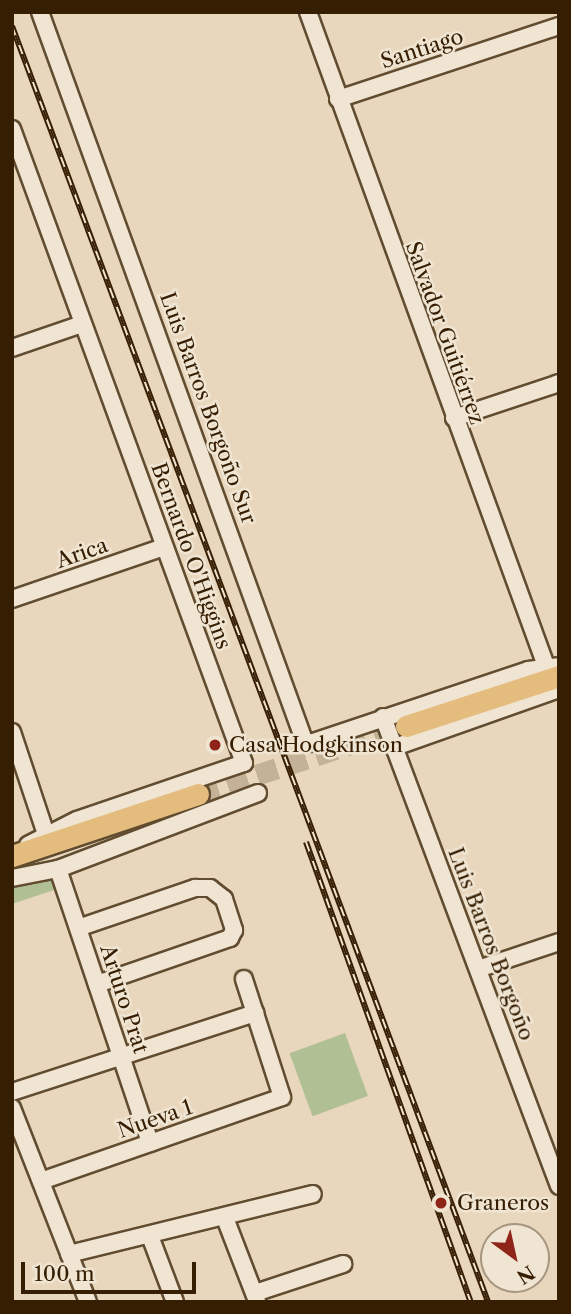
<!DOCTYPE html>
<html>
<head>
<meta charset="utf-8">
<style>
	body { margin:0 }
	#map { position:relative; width:571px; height:1314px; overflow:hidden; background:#e8d7bc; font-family:"Libre Caslon Text",serif }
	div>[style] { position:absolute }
	.green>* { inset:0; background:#b1bf94; transform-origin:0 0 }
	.major-tunnel>* { height:21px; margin-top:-10.5px; transform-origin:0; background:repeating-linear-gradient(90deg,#c4b297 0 21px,transparent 0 31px) }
	.roads { filter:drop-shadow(2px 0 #624c30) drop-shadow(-2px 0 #624c30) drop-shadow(0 2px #624c30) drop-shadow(0 -2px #624c30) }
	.minor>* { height:16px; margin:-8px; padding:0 8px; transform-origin:8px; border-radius:8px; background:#f0e5d3 }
	.major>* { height:21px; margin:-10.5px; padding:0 10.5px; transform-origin:10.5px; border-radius:10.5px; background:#e4bc7e }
	.rail>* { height:6px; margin-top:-3px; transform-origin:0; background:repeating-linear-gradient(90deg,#f0e5d3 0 10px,#361e02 0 20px); box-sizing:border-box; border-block:2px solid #361e02 }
	.dots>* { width:19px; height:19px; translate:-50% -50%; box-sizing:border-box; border:4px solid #f0e5d3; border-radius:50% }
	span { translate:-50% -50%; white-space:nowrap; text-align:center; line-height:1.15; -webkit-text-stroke:5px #f0e5d3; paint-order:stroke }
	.street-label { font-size:21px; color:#361e02 }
	.poi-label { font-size:21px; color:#361e02 }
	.left { translate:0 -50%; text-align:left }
	.frame { position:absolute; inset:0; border:14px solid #361e02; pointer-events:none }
	.north { position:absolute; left:480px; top:1223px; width:70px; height:70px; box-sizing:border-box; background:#f0e5d3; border:2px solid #a6957f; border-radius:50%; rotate:147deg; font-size:19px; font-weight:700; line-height:28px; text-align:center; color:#361e02 }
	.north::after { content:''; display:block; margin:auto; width:24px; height:32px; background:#8f2418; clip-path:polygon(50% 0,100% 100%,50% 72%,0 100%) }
	.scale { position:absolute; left:21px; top:1262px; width:175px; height:32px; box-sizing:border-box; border:4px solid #361e02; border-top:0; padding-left:9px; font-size:21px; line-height:24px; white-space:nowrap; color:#361e02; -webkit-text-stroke:5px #f0e5d3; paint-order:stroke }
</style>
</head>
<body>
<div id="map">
	<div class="green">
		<i style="clip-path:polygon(52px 874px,57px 889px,12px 904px,12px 881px)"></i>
		<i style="left:345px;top:1033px;width:67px;height:59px;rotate:70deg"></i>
	</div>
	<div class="major-tunnel">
		<i style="left:198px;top:794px;width:219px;rotate:-18.1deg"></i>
	</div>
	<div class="roads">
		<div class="minor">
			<i style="left:40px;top:12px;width:774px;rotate:70.07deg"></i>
			<i style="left:304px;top:740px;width:7px;rotate:27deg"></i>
			<i style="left:310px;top:743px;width:230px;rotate:-18.5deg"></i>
			<i style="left:528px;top:670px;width:31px;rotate:-7deg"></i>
			<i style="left:308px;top:12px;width:696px;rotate:70deg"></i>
			<i style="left:338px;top:99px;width:233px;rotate:-18.3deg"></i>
			<i style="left:12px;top:129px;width:675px;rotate:69.9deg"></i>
			<i style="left:244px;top:763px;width:176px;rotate:161.2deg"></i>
			<i style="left:77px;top:820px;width:55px;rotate:153deg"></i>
			<i style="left:12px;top:348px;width:74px;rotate:-18.9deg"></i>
			<i style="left:454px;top:418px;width:111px;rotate:-18.4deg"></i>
			<i style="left:12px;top:599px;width:161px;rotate:-18.9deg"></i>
			<i style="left:383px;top:717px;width:501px;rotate:69.43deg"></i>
			<i style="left:12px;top:732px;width:108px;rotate:71.6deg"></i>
			<i style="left:395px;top:747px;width:174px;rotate:-19.5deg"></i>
			<i style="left:58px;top:869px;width:289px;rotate:71.4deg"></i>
			<i style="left:12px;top:878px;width:47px;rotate:-11.1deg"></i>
			<i style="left:58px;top:869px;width:214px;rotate:-20.8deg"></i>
			<i style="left:78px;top:928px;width:124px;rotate:-18.9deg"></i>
			<i style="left:195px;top:888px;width:15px"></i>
			<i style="left:210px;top:888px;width:18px;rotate:38deg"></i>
			<i style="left:224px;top:899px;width:33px;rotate:72deg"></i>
			<i style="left:234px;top:930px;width:9px;rotate:117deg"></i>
			<i style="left:230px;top:938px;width:141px;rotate:160.9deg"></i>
			<i style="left:478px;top:969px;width:85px;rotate:-18.4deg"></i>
			<i style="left:12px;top:1092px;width:256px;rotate:-18deg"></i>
			<i style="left:12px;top:1108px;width:208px;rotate:68.6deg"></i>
			<i style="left:41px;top:1181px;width:255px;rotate:-19.2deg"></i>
			<i style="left:282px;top:1097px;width:124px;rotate:-107.9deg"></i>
			<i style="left:225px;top:1218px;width:89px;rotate:68.9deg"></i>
			<i style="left:150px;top:1236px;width:71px;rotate:69.3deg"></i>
			<i style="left:69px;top:1254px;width:251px;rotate:-13.8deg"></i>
			<i style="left:255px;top:1293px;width:93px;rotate:-18.2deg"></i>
		</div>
		<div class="major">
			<i style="left:406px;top:726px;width:161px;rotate:-18.1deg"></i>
			<i style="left:12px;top:856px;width:196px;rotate:-18.4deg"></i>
		</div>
	</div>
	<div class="rail">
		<i style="left:12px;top:26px;width:1362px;rotate:69.54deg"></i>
		<i style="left:306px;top:842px;width:489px;rotate:70.3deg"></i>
	</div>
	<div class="dots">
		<i style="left:215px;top:745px;background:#8f2418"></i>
		<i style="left:441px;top:1203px;background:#8f2418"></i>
	</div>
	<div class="street-label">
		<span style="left:422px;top:49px;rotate:-18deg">Santiago</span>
		<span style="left:445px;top:333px;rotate:70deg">Salvador Guitiérrez</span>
		<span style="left:208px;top:408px;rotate:70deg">Luis Barros Borgoño Sur</span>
		<span style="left:82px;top:553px;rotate:-19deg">Arica</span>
		<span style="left:191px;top:556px;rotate:70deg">Bernardo O'Higgins</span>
		<span style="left:491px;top:944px;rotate:69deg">Luis Barros Borgoño</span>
		<span style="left:124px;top:999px;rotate:72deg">Arturo Prat</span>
		<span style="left:155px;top:1119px;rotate:-19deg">Nueva 1</span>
	</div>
	<div class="poi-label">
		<span class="left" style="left:229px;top:745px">Casa Hodgkinson</span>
		<span class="left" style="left:457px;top:1203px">Graneros</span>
	</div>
	<div class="frame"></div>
	<div class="north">N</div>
	<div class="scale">100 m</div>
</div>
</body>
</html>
